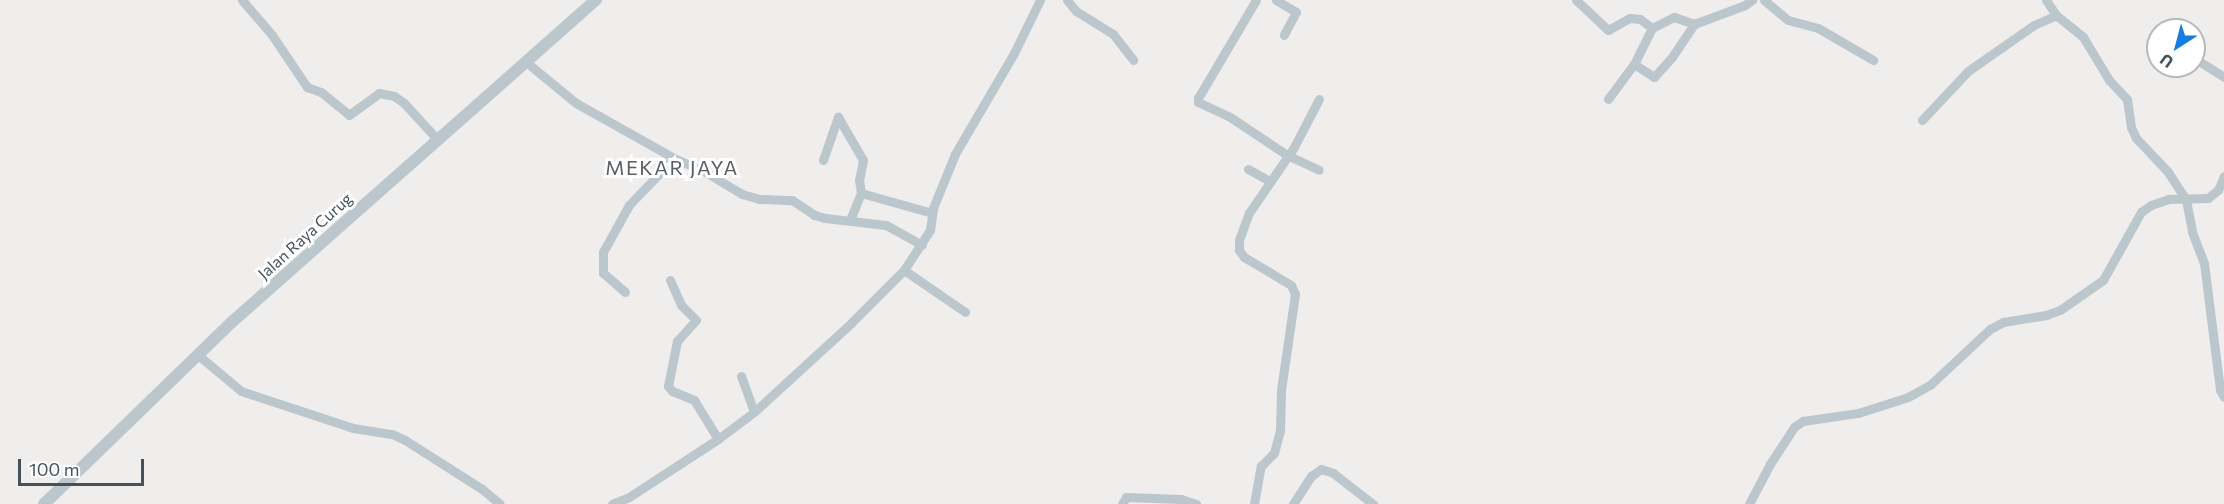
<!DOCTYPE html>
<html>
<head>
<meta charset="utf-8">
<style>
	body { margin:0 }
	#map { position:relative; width:2224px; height:504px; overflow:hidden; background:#f0eded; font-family:Commissioner,sans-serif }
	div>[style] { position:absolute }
	.minor>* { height:9px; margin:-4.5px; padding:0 4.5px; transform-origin:4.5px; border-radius:4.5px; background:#bbc6cd }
	.tertiary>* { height:12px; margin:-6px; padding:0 6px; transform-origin:6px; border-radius:6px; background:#bbc6cd }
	span { translate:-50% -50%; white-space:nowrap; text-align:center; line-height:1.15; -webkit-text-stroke:6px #fff; paint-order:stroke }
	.street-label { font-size:16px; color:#45525b }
	.quarter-label { font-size:20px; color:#595e62; letter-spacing:1.5px }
	.north { position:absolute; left:2146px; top:18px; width:60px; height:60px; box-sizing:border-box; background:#fff; border:2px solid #b5babd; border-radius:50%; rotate:216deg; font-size:16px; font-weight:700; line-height:24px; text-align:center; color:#45525b }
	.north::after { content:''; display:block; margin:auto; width:21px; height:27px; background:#157de2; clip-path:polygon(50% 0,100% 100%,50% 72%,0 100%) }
	.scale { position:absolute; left:18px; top:459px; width:126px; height:27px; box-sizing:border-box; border:3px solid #45525b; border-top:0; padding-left:8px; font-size:18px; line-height:21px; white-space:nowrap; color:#45525b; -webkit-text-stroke:4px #fff; paint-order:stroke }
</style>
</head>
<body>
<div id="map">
	<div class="minor">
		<i style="left:242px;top:0;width:46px;rotate:49.4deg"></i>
		<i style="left:272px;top:35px;width:63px;rotate:56.1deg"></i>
		<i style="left:307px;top:87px;width:15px;rotate:20deg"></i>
		<i style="left:321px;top:92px;width:36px;rotate:39deg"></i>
		<i style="left:349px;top:115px;width:37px;rotate:-36deg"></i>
		<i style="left:379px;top:93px;width:15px;rotate:11deg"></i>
		<i style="left:394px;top:96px;width:12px;rotate:35deg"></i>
		<i style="left:404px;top:103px;width:49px;rotate:47.5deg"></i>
		<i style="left:1067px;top:0;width:14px;rotate:51deg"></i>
		<i style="left:1076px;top:11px;width:44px;rotate:31.9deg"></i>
		<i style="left:1113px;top:34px;width:33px;rotate:52deg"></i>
		<i style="left:1256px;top:0;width:114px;rotate:120.6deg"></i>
		<i style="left:1198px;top:98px;width:4px;rotate:90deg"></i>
		<i style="left:1198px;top:102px;width:35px;rotate:25deg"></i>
		<i style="left:1230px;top:117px;width:69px;rotate:33.7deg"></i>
		<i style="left:1287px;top:155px;width:35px;rotate:25deg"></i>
		<i style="left:1276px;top:0;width:23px;rotate:31deg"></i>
		<i style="left:1296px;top:12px;width:26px;rotate:118deg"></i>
		<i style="left:1576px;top:0;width:44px;rotate:43.2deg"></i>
		<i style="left:1608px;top:30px;width:25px;rotate:-29deg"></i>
		<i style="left:1630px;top:18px;width:10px;rotate:6deg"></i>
		<i style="left:1640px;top:19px;width:15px;rotate:37deg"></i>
		<i style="left:1764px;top:0;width:31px;rotate:40deg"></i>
		<i style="left:1788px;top:20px;width:31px;rotate:15deg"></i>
		<i style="left:1818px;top:28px;width:64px;rotate:30.2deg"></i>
		<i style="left:2046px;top:0;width:18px;rotate:56deg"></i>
		<i style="left:2056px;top:15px;width:35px;rotate:39deg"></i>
		<i style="left:2083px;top:37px;width:50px;rotate:58.8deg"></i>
		<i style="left:2109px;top:80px;width:26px;rotate:47deg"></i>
		<i style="left:2127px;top:99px;width:28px;rotate:82deg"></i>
		<i style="left:2131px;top:127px;width:12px;rotate:66deg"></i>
		<i style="left:2136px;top:138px;width:47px;rotate:46.7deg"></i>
		<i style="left:2168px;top:172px;width:33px;rotate:57deg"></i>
		<i style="left:2186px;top:200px;width:33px;rotate:79deg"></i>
		<i style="left:2192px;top:232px;width:33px;rotate:69deg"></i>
		<i style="left:2204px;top:263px;width:128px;rotate:82.8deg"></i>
		<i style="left:2220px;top:390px;width:8px;rotate:60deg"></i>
		<i style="left:2163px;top:25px;width:7px;rotate:45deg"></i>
		<i style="left:2194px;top:58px;width:36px;rotate:32deg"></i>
		<i style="left:526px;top:62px;width:65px;rotate:39.4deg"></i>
		<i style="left:576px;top:103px;width:112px;rotate:29.3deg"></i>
		<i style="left:674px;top:158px;width:36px;rotate:24deg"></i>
		<i style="left:707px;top:173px;width:41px;rotate:31deg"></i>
		<i style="left:742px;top:194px;width:18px;rotate:16deg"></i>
		<i style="left:759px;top:199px;width:33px;rotate:2deg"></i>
		<i style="left:792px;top:200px;width:27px;rotate:34deg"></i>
		<i style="left:814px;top:215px;width:11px;rotate:15deg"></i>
		<i style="left:825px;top:218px;width:61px;rotate:6.5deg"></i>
		<i style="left:886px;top:225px;width:41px;rotate:29.1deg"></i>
		<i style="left:1634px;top:64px;width:24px;rotate:33deg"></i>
		<i style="left:1654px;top:77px;width:27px;rotate:-48deg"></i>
		<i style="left:1672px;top:57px;width:40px;rotate:-56deg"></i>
		<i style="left:1694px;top:24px;width:54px;rotate:-20.4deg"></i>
		<i style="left:1745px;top:5px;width:9px;rotate:-36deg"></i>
		<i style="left:1608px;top:99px;width:44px;rotate:-53.4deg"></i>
		<i style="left:1634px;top:64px;width:40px;rotate:-63.4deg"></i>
		<i style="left:1652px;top:28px;width:25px;rotate:-27deg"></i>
		<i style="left:1674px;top:17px;width:21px;rotate:19deg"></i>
		<i style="left:1922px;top:120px;width:67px;rotate:-46.8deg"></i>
		<i style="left:1968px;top:71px;width:80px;rotate:-34.9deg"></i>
		<i style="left:2034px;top:25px;width:24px;rotate:-24deg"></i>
		<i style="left:823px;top:160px;width:46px;rotate:-70.8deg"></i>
		<i style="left:838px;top:117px;width:50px;rotate:59.8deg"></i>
		<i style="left:863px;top:160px;width:20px;rotate:101deg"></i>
		<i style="left:859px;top:180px;width:13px;rotate:81deg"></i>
		<i style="left:861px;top:193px;width:74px;rotate:15.7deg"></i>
		<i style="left:1248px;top:169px;width:25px;rotate:29deg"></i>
		<i style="left:850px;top:220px;width:29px;rotate:-68deg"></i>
		<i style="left:904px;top:270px;width:74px;rotate:34.5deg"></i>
		<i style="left:670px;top:280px;width:27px;rotate:66deg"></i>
		<i style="left:681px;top:305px;width:21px;rotate:45deg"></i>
		<i style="left:696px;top:320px;width:28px;rotate:132deg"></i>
		<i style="left:677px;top:341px;width:46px;rotate:101.3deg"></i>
		<i style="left:668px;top:386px;width:6px;rotate:51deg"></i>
		<i style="left:672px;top:391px;width:24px;rotate:22deg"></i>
		<i style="left:694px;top:400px;width:46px;rotate:58.4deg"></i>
		<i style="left:625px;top:292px;width:29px;rotate:-139deg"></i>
		<i style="left:603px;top:273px;width:21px;rotate:-90deg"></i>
		<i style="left:603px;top:252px;width:54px;rotate:-61deg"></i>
		<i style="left:629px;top:205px;width:65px;rotate:-46.2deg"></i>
		<i style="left:198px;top:355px;width:56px;rotate:39.9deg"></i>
		<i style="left:241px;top:391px;width:118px;rotate:18.3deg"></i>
		<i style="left:353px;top:428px;width:39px;rotate:9deg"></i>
		<i style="left:392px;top:434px;width:14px;rotate:25deg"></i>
		<i style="left:405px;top:440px;width:91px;rotate:32.5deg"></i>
		<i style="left:482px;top:489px;width:23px;rotate:40deg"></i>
		<i style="left:741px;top:376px;width:38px;rotate:70deg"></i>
		<i style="left:612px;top:504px;width:18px;rotate:-22deg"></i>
		<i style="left:629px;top:497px;width:106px;rotate:-33.1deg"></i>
		<i style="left:718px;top:439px;width:45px;rotate:-36.9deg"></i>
		<i style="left:754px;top:412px;width:132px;rotate:-42.5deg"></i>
		<i style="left:851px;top:323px;width:75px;rotate:-45deg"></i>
		<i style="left:904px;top:270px;width:48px;rotate:-57deg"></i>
		<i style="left:930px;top:230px;width:22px;rotate:-82deg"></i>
		<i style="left:933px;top:208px;width:58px;rotate:-67.8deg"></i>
		<i style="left:955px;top:154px;width:117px;rotate:-59.7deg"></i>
		<i style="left:1014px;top:53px;width:59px;rotate:-63.9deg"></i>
		<i style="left:1122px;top:504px;width:8px;rotate:-60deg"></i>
		<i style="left:1126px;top:497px;width:55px;rotate:2.1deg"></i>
		<i style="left:1181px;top:499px;width:16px;rotate:18deg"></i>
		<i style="left:1254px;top:504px;width:39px;rotate:-80deg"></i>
		<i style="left:1261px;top:466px;width:18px;rotate:-45deg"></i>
		<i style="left:1274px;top:453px;width:23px;rotate:-75deg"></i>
		<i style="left:1280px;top:431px;width:41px;rotate:-88.6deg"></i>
		<i style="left:1281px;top:390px;width:97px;rotate:-81.7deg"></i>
		<i style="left:1295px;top:294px;width:10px;rotate:-114deg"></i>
		<i style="left:1291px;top:285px;width:55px;rotate:-149.2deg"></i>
		<i style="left:1244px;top:257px;width:9px;rotate:-126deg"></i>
		<i style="left:1239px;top:250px;width:10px;rotate:-90deg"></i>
		<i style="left:1239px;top:240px;width:29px;rotate:-70deg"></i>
		<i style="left:1249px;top:213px;width:80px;rotate:-55.7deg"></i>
		<i style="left:1294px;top:147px;width:54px;rotate:-62.5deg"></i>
		<i style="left:1293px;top:504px;width:33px;rotate:-57deg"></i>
		<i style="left:1311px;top:476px;width:12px;rotate:-35deg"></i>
		<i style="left:1321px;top:469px;width:13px;rotate:18deg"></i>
		<i style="left:1333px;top:473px;width:51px;rotate:37.8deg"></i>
		<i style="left:1749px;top:504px;width:45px;rotate:-62.3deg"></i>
		<i style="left:1770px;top:464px;width:44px;rotate:-57deg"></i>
		<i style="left:1794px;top:427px;width:11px;rotate:-34deg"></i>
		<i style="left:1803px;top:421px;width:56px;rotate:-8.3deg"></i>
		<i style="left:1858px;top:413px;width:52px;rotate:-17.7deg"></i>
		<i style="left:1908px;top:397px;width:26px;rotate:-29deg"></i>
		<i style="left:1931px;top:384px;width:81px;rotate:-43deg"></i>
		<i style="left:1990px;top:329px;width:15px;rotate:-28deg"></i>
		<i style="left:2003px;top:322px;width:44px;rotate:-9.2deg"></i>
		<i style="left:2046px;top:315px;width:15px;rotate:-20deg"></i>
		<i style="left:2060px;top:310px;width:52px;rotate:-34.9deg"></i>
		<i style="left:2103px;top:280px;width:78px;rotate:-60.8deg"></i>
		<i style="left:2141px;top:212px;width:12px;rotate:-35deg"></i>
		<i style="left:2151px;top:205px;width:18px;rotate:-19deg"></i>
		<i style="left:2168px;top:199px;width:40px;rotate:-1.4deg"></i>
		<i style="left:2208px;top:198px;width:13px;rotate:-39deg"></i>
		<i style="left:2218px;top:190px;width:15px;rotate:-67deg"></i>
	</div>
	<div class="tertiary">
		<i style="left:44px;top:504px;width:263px;rotate:-44.1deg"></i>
		<i style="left:233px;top:321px;width:485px;rotate:-41.5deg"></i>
	</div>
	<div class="street-label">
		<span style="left:305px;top:236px;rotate:-42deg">Jalan Raya Curug</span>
	</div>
	<div class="quarter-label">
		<span style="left:672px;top:167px">MEKAR JAYA</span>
	</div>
	<div class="north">U</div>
	<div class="scale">100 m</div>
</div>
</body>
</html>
